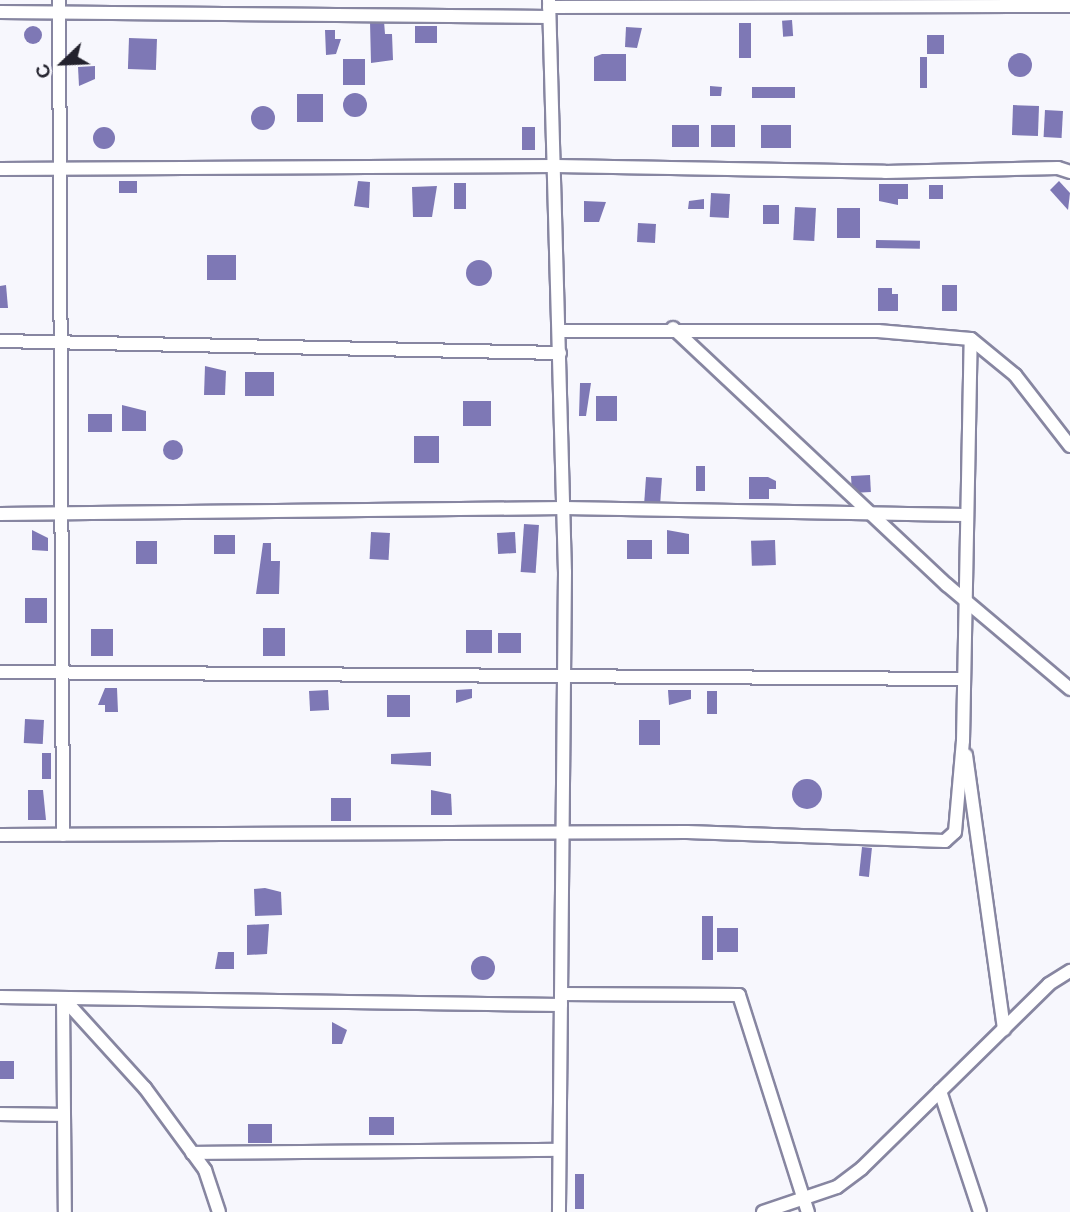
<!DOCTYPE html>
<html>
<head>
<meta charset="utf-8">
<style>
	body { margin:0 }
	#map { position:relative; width:1070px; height:1212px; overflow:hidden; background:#f7f7fd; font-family:"Work Sans",sans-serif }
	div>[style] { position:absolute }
	.building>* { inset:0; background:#7e78b5; transform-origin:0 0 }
	.round { border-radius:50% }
	.roads { filter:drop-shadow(2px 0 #8786a1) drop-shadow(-2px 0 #8786a1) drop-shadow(0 2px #8786a1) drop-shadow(0 -2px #8786a1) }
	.street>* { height:12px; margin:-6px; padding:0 6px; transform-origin:6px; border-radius:6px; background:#fff }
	span { translate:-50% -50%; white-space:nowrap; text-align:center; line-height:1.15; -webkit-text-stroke:6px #f7f7fd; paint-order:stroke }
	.north { position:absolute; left:28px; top:28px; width:70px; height:70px; -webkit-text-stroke:5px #f7f7fd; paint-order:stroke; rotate:247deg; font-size:19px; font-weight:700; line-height:28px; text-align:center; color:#23222d }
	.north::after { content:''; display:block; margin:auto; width:24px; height:32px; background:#23222d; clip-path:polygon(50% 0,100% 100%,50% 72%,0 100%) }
</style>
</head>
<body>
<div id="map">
	<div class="building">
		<i style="left:792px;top:20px;width:16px;height:10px;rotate:86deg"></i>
		<i style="clip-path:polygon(384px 21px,385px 34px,392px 34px,393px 60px,371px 63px,370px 22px)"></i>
		<i style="left:739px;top:23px;width:12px;height:35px"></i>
		<i class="round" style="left:24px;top:26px;width:18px;height:18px"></i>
		<i style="left:437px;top:26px;width:17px;height:22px;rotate:90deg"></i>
		<i style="clip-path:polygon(626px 27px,642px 28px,637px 48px,625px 47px)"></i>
		<i style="clip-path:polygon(325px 30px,335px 30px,335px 39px,341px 39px,336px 54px,326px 55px)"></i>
		<i style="left:927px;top:35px;width:17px;height:19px"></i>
		<i style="left:129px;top:38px;width:28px;height:31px;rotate:2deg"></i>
		<i class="round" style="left:1008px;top:53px;width:24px;height:24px"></i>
		<i style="clip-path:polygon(602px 54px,626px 54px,626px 81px,594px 81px,594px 57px)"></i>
		<i style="left:920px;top:57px;width:7px;height:31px"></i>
		<i style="left:343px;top:59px;width:22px;height:26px"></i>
		<i style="clip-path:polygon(95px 66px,95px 79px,79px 86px,78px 67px)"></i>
		<i style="clip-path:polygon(710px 86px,722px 87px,721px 96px,710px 96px)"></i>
		<i style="left:752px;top:87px;width:43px;height:11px"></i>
		<i class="round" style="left:343px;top:93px;width:24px;height:24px"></i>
		<i style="left:297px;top:94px;width:26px;height:28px"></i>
		<i class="round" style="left:251px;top:106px;width:24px;height:24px"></i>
		<i style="left:1039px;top:106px;width:30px;height:26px;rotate:92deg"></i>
		<i style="left:1045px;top:110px;width:18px;height:27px;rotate:3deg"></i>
		<i style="left:672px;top:125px;width:27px;height:22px"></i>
		<i style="left:711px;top:125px;width:24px;height:22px"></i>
		<i style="left:761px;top:125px;width:30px;height:23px"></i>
		<i style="left:522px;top:127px;width:13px;height:23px"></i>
		<i class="round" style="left:93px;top:127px;width:22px;height:22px"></i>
		<i style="left:119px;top:181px;width:18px;height:12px"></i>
		<i style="clip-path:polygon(358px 181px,370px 182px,369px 208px,354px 206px)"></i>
		<i style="clip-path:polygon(1059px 181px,1070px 193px,1068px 210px,1050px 190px)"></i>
		<i style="left:454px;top:183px;width:12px;height:26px"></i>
		<i style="clip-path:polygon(879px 184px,908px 184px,908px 199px,898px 199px,898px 205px,879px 201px)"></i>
		<i style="left:929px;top:185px;width:14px;height:14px"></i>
		<i style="clip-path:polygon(437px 186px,432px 217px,413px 217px,412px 187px)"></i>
		<i style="left:711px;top:193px;width:19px;height:24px;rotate:3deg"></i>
		<i style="clip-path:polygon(704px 199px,704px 209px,688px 209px,689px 201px)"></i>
		<i style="clip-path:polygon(584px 201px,606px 202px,599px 222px,584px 222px)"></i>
		<i style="left:763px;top:205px;width:16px;height:19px"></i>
		<i style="left:795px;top:207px;width:21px;height:33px;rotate:3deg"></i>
		<i style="left:837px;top:208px;width:23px;height:30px"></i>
		<i style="left:638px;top:223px;width:18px;height:19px;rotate:3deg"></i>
		<i style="left:876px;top:240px;width:44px;height:8px;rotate:1deg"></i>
		<i style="left:207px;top:255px;width:29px;height:25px"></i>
		<i class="round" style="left:466px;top:260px;width:26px;height:26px"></i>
		<i style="clip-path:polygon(6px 285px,8px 308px,0 308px,0 286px)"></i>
		<i style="left:942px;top:285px;width:15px;height:26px"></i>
		<i style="clip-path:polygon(878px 288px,892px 288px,892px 294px,898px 294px,898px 311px,878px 311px)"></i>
		<i style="clip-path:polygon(205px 366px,226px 371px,225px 395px,204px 395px)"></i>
		<i style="left:245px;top:372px;width:29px;height:24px"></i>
		<i style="clip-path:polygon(580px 383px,591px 383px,586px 416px,579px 416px)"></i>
		<i style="left:596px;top:396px;width:21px;height:25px"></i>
		<i style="left:463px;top:401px;width:28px;height:25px"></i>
		<i style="clip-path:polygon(122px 405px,146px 411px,146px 431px,122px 431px)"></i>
		<i style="left:88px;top:414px;width:24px;height:18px"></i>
		<i style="left:414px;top:436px;width:25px;height:27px"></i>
		<i class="round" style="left:163px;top:440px;width:20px;height:20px"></i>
		<i style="left:696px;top:466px;width:9px;height:25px"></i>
		<i style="left:870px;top:475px;width:17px;height:19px;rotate:87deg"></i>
		<i style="left:646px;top:477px;width:16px;height:25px;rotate:4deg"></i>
		<i style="clip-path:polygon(749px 477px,768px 477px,776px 481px,776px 489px,769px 489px,769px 499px,749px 499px)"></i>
		<i style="left:524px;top:524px;width:15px;height:48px;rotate:4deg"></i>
		<i style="clip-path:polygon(32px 530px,48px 538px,48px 551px,32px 550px)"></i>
		<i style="clip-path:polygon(667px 530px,689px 534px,689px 554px,667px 554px)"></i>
		<i style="left:371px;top:532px;width:19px;height:27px;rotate:3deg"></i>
		<i style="left:515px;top:532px;width:21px;height:18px;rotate:87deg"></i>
		<i style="left:214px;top:535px;width:21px;height:19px"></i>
		<i style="left:652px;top:540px;width:19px;height:25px;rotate:90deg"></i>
		<i style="left:775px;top:540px;width:25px;height:24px;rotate:88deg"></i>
		<i style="left:136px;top:541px;width:21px;height:23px"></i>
		<i style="clip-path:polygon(263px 543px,271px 543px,271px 561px,280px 561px,279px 594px,256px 594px)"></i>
		<i style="left:25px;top:598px;width:22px;height:25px"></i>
		<i style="left:263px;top:628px;width:22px;height:28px"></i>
		<i style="left:91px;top:629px;width:22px;height:27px"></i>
		<i style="left:466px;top:630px;width:26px;height:23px"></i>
		<i style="left:498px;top:633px;width:23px;height:20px"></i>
		<i style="clip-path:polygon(105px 688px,117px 688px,118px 712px,105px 712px,105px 705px,98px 705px)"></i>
		<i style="clip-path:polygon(472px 689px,472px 698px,456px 703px,456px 690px)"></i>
		<i style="left:328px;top:690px;width:20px;height:19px;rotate:87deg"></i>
		<i style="clip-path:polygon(668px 690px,691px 690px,691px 699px,669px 705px)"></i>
		<i style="left:707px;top:691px;width:10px;height:23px"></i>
		<i style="left:387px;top:695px;width:23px;height:22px"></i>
		<i style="left:25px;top:719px;width:19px;height:24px;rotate:3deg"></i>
		<i style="left:639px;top:720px;width:21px;height:25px"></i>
		<i style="clip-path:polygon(431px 752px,431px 766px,391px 764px,391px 754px)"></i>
		<i style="left:42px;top:753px;width:9px;height:26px"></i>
		<i class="round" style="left:792px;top:779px;width:30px;height:30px"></i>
		<i style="clip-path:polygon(28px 790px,43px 790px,46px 820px,28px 820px)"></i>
		<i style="clip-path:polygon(431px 790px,451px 794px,452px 815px,431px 815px)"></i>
		<i style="left:331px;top:798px;width:20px;height:23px"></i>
		<i style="left:862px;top:847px;width:10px;height:29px;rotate:6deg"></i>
		<i style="clip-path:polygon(265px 888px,281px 892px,282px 915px,255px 916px,254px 889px)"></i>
		<i style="left:702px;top:916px;width:11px;height:44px"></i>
		<i style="clip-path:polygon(269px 924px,267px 954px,247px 955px,247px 925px)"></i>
		<i style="left:717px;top:928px;width:21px;height:24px"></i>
		<i style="clip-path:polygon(218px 952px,234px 952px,234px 969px,215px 969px)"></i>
		<i class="round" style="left:471px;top:956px;width:24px;height:24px"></i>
		<i style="clip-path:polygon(332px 1022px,347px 1030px,342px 1044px,332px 1044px)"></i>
		<i style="left:0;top:1061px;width:14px;height:18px"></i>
		<i style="left:394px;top:1117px;width:18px;height:25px;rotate:90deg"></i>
		<i style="left:248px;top:1124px;width:24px;height:19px"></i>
		<i style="left:575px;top:1174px;width:9px;height:35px"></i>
	</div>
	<div class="roads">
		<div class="street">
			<i style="left:59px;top:0;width:835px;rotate:89.73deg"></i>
			<i style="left:549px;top:0;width:572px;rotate:88.4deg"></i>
			<i style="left:565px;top:572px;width:640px;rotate:90.54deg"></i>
			<i style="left:549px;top:7px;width:521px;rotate:-0.11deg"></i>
			<i style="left:0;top:12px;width:549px;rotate:0.52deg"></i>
			<i style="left:0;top:169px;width:556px;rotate:-0.31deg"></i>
			<i style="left:556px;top:166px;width:329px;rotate:1deg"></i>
			<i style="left:885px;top:172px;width:173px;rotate:-1.3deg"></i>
			<i style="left:1058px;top:168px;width:13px;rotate:18deg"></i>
			<i style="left:673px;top:328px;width:376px;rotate:43.2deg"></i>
			<i style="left:947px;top:585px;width:161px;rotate:40.2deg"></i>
			<i style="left:559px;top:331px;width:319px"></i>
			<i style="left:878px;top:331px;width:93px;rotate:4.9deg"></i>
			<i style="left:971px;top:339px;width:57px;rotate:39.3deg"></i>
			<i style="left:1015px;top:375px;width:90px;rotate:52.2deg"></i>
			<i style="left:0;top:341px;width:560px;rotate:1.23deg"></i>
			<i style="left:0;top:514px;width:564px;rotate:-0.61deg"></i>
			<i style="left:564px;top:508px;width:401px;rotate:1deg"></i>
			<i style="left:0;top:672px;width:963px;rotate:0.42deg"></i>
			<i style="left:966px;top:755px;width:277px;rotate:82.1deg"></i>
			<i style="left:0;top:835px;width:687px;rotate:-0.25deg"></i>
			<i style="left:687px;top:832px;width:258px;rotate:2deg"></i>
			<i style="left:945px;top:841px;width:13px;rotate:-42deg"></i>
			<i style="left:955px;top:832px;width:91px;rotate:-85deg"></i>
			<i style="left:963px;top:741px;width:402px;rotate:-88.9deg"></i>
			<i style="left:561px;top:994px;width:178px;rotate:0.3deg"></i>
			<i style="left:739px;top:995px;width:228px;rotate:72.4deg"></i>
			<i style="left:0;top:997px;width:561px;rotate:0.82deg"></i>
			<i style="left:63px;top:998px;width:122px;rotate:47.7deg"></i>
			<i style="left:145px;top:1088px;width:102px;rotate:53.8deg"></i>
			<i style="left:205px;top:1170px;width:44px;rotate:71.6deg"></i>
			<i style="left:63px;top:998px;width:214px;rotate:89.5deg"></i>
			<i style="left:940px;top:1091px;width:127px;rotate:71.7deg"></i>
			<i style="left:0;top:1114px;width:63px;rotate:0.9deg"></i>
			<i style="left:192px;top:1153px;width:367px;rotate:-0.5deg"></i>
			<i style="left:763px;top:1212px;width:78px;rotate:-18.7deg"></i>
			<i style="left:837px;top:1187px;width:31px;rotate:-37deg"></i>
			<i style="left:862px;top:1168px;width:262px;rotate:-44.5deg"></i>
			<i style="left:1049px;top:984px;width:25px;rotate:-32deg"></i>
		</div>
	</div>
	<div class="north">С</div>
</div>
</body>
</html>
